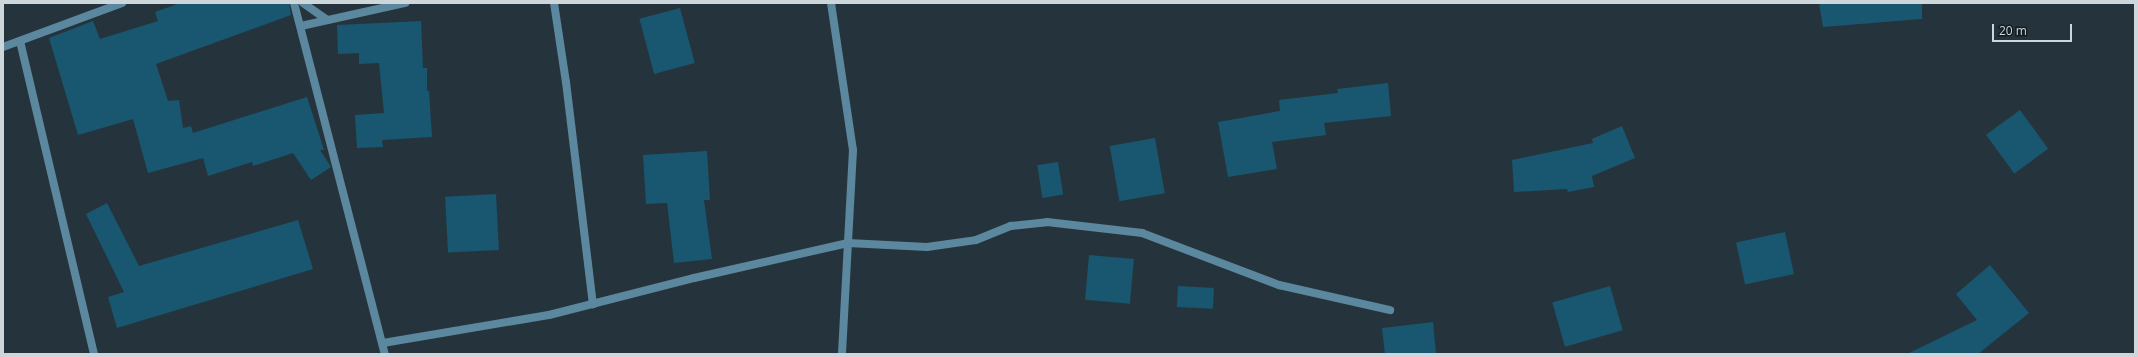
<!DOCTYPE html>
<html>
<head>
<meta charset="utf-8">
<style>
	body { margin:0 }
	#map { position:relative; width:2138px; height:357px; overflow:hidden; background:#25343c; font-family:"Open Sans",sans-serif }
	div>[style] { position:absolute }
	.building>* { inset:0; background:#19566f; transform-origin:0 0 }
	.street>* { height:8px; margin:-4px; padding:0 4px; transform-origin:4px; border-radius:4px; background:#5b889f }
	span { translate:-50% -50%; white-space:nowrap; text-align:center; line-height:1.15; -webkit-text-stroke:3px #141b1e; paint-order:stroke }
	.frame { position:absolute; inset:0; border:4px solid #ccd6db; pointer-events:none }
	.scale { position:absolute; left:1992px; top:24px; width:80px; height:18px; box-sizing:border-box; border:2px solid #ccd6db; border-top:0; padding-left:5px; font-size:12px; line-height:14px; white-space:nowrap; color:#ccd6db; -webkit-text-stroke:3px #141b1e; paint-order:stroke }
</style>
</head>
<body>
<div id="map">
	<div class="building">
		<i style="clip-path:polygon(180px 3px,289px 3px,291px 15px,156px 64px,168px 101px,179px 100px,183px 128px,191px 126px,193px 133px,307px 97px,324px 150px,320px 150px,331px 167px,311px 180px,293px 153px,253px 166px,252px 162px,208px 176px,203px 158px,148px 173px,133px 119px,78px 135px,49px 38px,93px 21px,100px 39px,158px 21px,155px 12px)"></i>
		<i style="clip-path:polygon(1819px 3px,1922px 3px,1922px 19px,1823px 27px)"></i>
		<i style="left:680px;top:8px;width:57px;height:42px;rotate:75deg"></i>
		<i style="clip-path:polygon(421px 21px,423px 68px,427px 68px,427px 91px,429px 91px,432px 137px,382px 140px,383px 147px,357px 148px,355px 115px,384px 113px,379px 63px,359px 64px,359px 53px,338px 54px,337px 25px)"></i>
		<i style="clip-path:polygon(1388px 83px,1391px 116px,1324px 123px,1326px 135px,1272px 142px,1277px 169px,1228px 177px,1218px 122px,1280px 111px,1279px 100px,1338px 93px,1337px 89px)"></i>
		<i style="left:2020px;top:110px;width:48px;height:42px;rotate:54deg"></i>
		<i style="clip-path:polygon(1622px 126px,1635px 158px,1592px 176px,1594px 187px,1568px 192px,1567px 189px,1514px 192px,1512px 160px,1593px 143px,1592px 139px)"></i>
		<i style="left:1155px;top:138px;width:56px;height:46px;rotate:80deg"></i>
		<i style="clip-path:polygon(707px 151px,710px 200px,704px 200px,712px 259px,674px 263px,667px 203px,646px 204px,643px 155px)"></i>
		<i style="left:1058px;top:162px;width:33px;height:21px;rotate:81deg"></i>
		<i style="left:496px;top:194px;width:56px;height:51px;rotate:87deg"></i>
		<i style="clip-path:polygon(107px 203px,139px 266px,298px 220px,313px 269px,117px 328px,108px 297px,124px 292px,86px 214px)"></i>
		<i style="left:1785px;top:232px;width:43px;height:50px;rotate:78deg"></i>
		<i style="left:1089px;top:255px;width:45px;height:45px;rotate:5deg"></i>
		<i style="clip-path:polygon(1990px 265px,2029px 313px,1978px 354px,1907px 354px,1977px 320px,1956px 294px)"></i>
		<i style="left:1178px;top:286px;width:36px;height:21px;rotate:3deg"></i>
		<i style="left:1610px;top:286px;width:46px;height:60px;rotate:74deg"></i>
		<i style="clip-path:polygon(1433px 322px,1436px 354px,1385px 354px,1382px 328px)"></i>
	</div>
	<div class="street">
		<i style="left:294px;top:3px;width:363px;rotate:75.5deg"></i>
		<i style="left:303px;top:3px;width:29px;rotate:35deg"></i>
		<i style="left:554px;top:3px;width:80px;rotate:81.4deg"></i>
		<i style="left:566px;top:82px;width:224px;rotate:83.1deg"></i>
		<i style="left:831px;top:3px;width:149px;rotate:81.5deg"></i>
		<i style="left:853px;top:150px;width:204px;rotate:93.1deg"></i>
		<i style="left:301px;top:26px;width:107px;rotate:-12.5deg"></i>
		<i style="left:20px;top:41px;width:322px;rotate:76.7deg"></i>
		<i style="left:3px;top:47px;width:127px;rotate:-20.3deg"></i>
		<i style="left:383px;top:343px;width:168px;rotate:-9.6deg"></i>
		<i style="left:549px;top:315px;width:150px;rotate:-14.3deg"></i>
		<i style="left:694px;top:278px;width:158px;rotate:-12.8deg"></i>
		<i style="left:848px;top:243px;width:79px;rotate:2.9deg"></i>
		<i style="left:927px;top:247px;width:49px;rotate:-8.1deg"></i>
		<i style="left:976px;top:240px;width:38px;rotate:-22deg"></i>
		<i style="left:1011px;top:226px;width:36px;rotate:-6deg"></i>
		<i style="left:1047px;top:222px;width:96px;rotate:6.6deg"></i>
		<i style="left:1142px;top:233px;width:147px;rotate:20.8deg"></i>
		<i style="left:1279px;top:285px;width:114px;rotate:12.7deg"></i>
	</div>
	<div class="frame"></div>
	<div class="scale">20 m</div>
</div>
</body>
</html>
